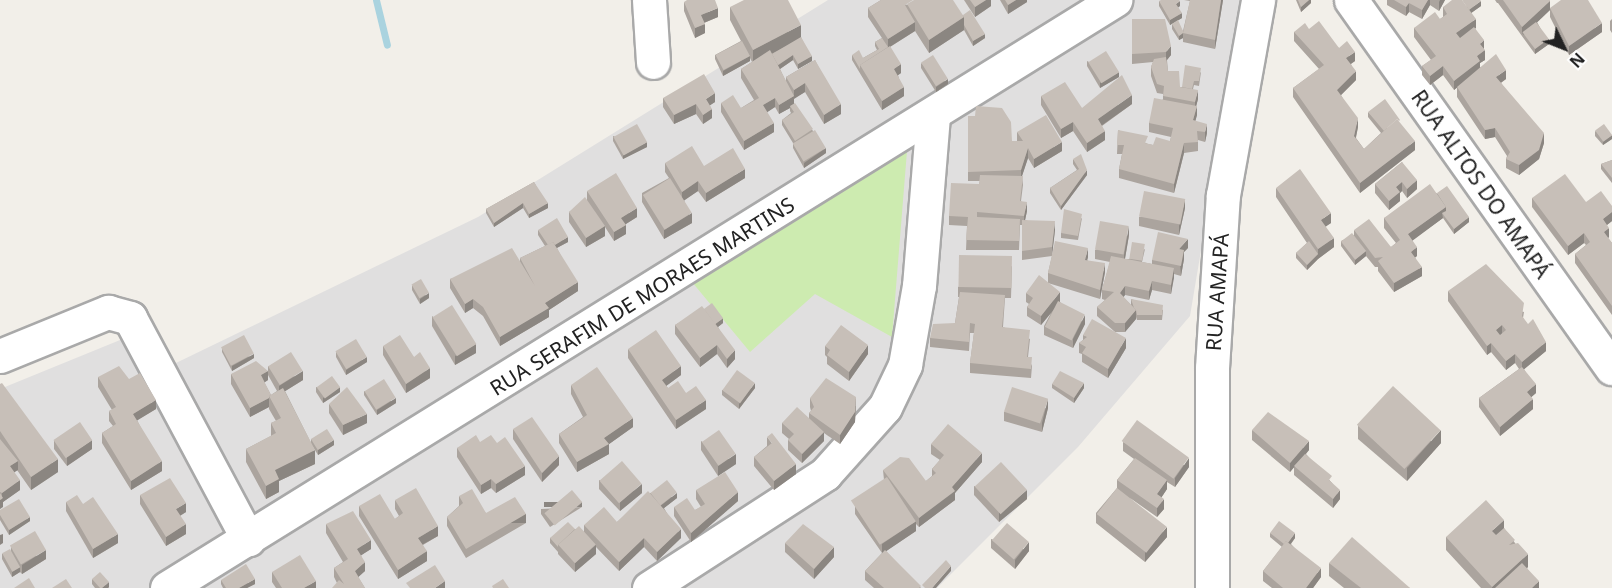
<!DOCTYPE html>
<html>
<head>
<meta charset="utf-8">
<style>
	body { margin:0 }
	#map { position:relative; width:1612px; height:588px; overflow:hidden; background:#f2efe9; font-family:"Noto Sans",sans-serif }
	div>[style] { position:absolute }
	.residential>* { inset:0; background:#e0dfdf }
	.grass>* { inset:0; background:#cdebb0 }
	.stream>* { height:7px; margin:-3.5px; padding:0 3.5px; transform-origin:3.5px; border-radius:3.5px; background:#aad3df }
	.roads { filter:drop-shadow(2px 0 #a9a9a9) drop-shadow(-2px 0 #a9a9a9) drop-shadow(0 2px #a9a9a9) drop-shadow(0 -2px #a9a9a9) }
	.minor>* { height:33px; margin:-16.5px; padding:0 16.5px; transform-origin:16.5px; border-radius:16.5px; background:#fff }
	.wall>* { inset:0; background:#aba49e }
	.shaded-wall>* { inset:0; background:#8b8681; transform-origin:0 0 }
	.building>* { inset:0; background:#c7bfb8; transform-origin:0 0 }
	span { translate:-50% -50%; white-space:nowrap; text-align:center; line-height:1.15; -webkit-text-stroke:4.5px #fff; paint-order:stroke }
	.street-label { font-size:21px; color:#222 }
	.north { position:absolute; left:1534px; top:18px; width:60px; height:60px; -webkit-text-stroke:4px #fff; paint-order:stroke; rotate:133deg; font-size:16px; font-weight:700; line-height:24px; text-align:center; color:#222 }
	.north::after { content:''; display:block; margin:auto; width:21px; height:27px; background:#222; clip-path:polygon(50% 0,100% 100%,50% 72%,0 100%) }
</style>
</head>
<body>
<div id="map">
	<div class="residential">
		<i style="clip-path:polygon(828px 0,1243px 0,1190px 316px,1078px 447px,937px 588px,0 588px,0 389px,125px 338px,147px 377px,478px 217px)"></i>
	</div>
	<div class="grass">
		<i style="clip-path:polygon(907px 151px,892px 337px,815px 294px,750px 352px,692px 282px)"></i>
	</div>
	<div class="stream">
		<i style="left:376px;top:0;width:46px;rotate:76.3deg"></i>
	</div>
	<div class="roads">
		<div class="minor">
			<i style="left:649px;top:0;width:62px;rotate:86.3deg"></i>
			<i style="left:1351px;top:0;width:451px;rotate:54.7deg"></i>
			<i style="left:0;top:356px;width:117px;rotate:-22.2deg"></i>
			<i style="left:108px;top:312px;width:23px;rotate:15deg"></i>
			<i style="left:130px;top:318px;width:251px;rotate:61.9deg"></i>
			<i style="left:167px;top:588px;width:1116px;rotate:-31.81deg"></i>
			<i style="left:649px;top:588px;width:210px;rotate:-32.9deg"></i>
			<i style="left:825px;top:474px;width:90px;rotate:-48.2deg"></i>
			<i style="left:885px;top:407px;width:47px;rotate:-64.5deg"></i>
			<i style="left:905px;top:365px;width:80px;rotate:-80deg"></i>
			<i style="left:919px;top:286px;width:170px;rotate:-85.3deg"></i>
			<i style="left:1212px;top:588px;width:220px;rotate:-90deg"></i>
			<i style="left:1212px;top:368px;width:173px;rotate:-86.4deg"></i>
			<i style="left:1223px;top:195px;width:198px;rotate:-79.8deg"></i>
		</div>
	</div>
	<div class="wall">
		<i style="clip-path:polygon(881px 0,963px 15px,985px 38px,973px 46px,964px 30px,929px 53px,915px 31px,890px 47px,901px 73px,898px 75px,904px 96px,882px 110px,852px 60px,852px 55px,863px 58px,877px 50px,875px 46px,875px 42px,882px 38px,868px 17px,868px 8px)"></i>
		<i style="clip-path:polygon(964px 0,991px 0,991px 6px,975px 17px)"></i>
		<i style="clip-path:polygon(1000px 0,1027px 0,1027px 2px,1008px 14px)"></i>
		<i style="clip-path:polygon(1184px 0,1223px 0,1215px 49px,1183px 42px,1183px 38px,1179px 40px,1172px 29px,1172px 24px,1183px 31px,1190px 1px)"></i>
		<i style="clip-path:polygon(1296px 0,1311px 0,1311px 3px,1301px 12px)"></i>
		<i style="clip-path:polygon(1387px 0,1445px 0,1439px 11px,1430px 5px,1422px 19px,1409px 12px,1406px 16px,1387px 5px)"></i>
		<i style="clip-path:polygon(1495px 0,1550px 0,1550px 8px,1602px 32px,1569px 55px,1550px 17px,1550px 10px,1537px 22px,1549px 44px,1535px 54px,1498px 3px,1497px 3px)"></i>
		<i style="clip-path:polygon(1159px 1px,1180px 6px,1178px 7px,1182px 18px,1170px 25px,1159px 6px)"></i>
		<i style="clip-path:polygon(684px 2px,718px 17px,704px 23px,705px 33px,695px 38px,684px 11px)"></i>
		<i style="clip-path:polygon(1481px 6px,1471px 13px,1475px 28px,1484px 50px,1485px 60px,1480px 63px,1480px 67px,1506px 79px,1501px 83px,1544px 143px,1539px 159px,1519px 175px,1506px 168px,1506px 159px,1507px 156px,1495px 137px,1485px 139px,1457px 97px,1457px 87px,1454px 90px,1443px 75px,1430px 85px,1422px 75px,1422px 66px,1431px 60px,1414px 37px,1414px 28px,1440px 19px,1443px 17px,1443px 7px)"></i>
		<i style="clip-path:polygon(730px 7px,801px 37px,812px 61px,798px 69px,793px 60px,780px 69px,786px 82px,786px 77px,815px 60px,841px 114px,824px 124px,805px 92px,794px 98px,794px 104px,813px 131px,826px 153px,804px 168px,793px 148px,793px 143px,782px 125px,782px 120px,791px 113px,790px 111px,790px 108px,779px 114px,775px 107px,767px 112px,774px 132px,744px 150px,721px 112px,721px 103px,741px 108px,754px 100px,741px 78px,741px 69px,752px 62px,750px 58px,750px 61px,723px 76px,715px 59px,715px 55px,741px 41px,730px 20px)"></i>
		<i style="clip-path:polygon(1132px 19px,1171px 55px,1167px 60px,1168px 71px,1180px 87px,1182px 87px,1201px 72px,1199px 86px,1194px 85px,1193px 89px,1198px 99px,1196px 106px,1197px 115px,1195px 121px,1207px 133px,1205px 142px,1198px 140px,1198px 151px,1184px 153px,1174px 193px,1119px 178px,1119px 169px,1122px 154px,1117px 154px,1118px 130px,1148px 144px,1153px 145px,1170px 141px,1171px 137px,1149px 132px,1149px 123px,1163px 99px,1163px 94px,1157px 93px,1151px 76px,1151px 67px,1153px 62px,1132px 64px)"></i>
		<i style="clip-path:polygon(1612px 19px,1612px 33px,1610px 30px,1610px 21px)"></i>
		<i style="clip-path:polygon(1309px 29px,1339px 48px,1355px 61px,1351px 64px,1356px 80px,1341px 95px,1358px 127px,1356px 138px,1364px 149px,1381px 133px,1368px 117px,1368px 112px,1415px 150px,1360px 193px,1293px 97px,1293px 88px,1319px 69px,1294px 41px,1294px 32px)"></i>
		<i style="clip-path:polygon(1087px 61px,1119px 77px,1100px 88px,1087px 66px)"></i>
		<i style="clip-path:polygon(921px 63px,948px 84px,936px 92px,921px 68px)"></i>
		<i style="clip-path:polygon(1041px 96px,1082px 108px,1132px 104px,1102px 126px,1105px 140px,1087px 152px,1073px 131px,1061px 138px,1041px 105px)"></i>
		<i style="clip-path:polygon(663px 98px,715px 102px,710px 105px,712px 118px,703px 124px,696px 114px,674px 124px,663px 107px)"></i>
		<i style="clip-path:polygon(968px 116px,1012px 141px,1017px 141px,1017px 132px,1062px 151px,1034px 168px,1028px 158px,1022px 176px,1023px 185px,1021px 201px,1027px 211px,1025px 220px,1055px 230px,1052px 254px,1088px 257px,1087px 260px,1105px 272px,1100px 299px,1048px 283px,1048px 273px,1052px 256px,1022px 260px,1022px 225px,1020px 225px,1019px 250px,966px 250px,967px 226px,949px 225px,949px 216px,979px 184px,980px 181px,968px 181px)"></i>
		<i style="clip-path:polygon(1595px 131px,1612px 139px,1603px 145px,1595px 136px)"></i>
		<i style="clip-path:polygon(613px 136px,647px 147px,623px 159px,613px 141px)"></i>
		<i style="clip-path:polygon(1073px 159px,1087px 175px,1061px 210px,1050px 193px,1050px 188px,1077px 170px,1073px 164px)"></i>
		<i style="clip-path:polygon(1612px 160px,1612px 183px,1601px 169px,1601px 164px)"></i>
		<i style="clip-path:polygon(1402px 162px,1417px 189px,1407px 198px,1402px 191px,1400px 193px,1400px 201px,1389px 210px,1375px 193px,1375px 184px)"></i>
		<i style="clip-path:polygon(665px 163px,704px 166px,745px 178px,706px 202px,698px 191px,684px 200px,692px 223px,664px 239px,642px 202px,642px 193px,669px 178px,665px 172px)"></i>
		<i style="clip-path:polygon(534px 182px,548px 208px,529px 218px,523px 208px,494px 227px,486px 213px,486px 209px)"></i>
		<i style="clip-path:polygon(1276px 188px,1331px 223px,1325px 226px,1334px 247px,1318px 259px,1307px 270px,1296px 258px,1296px 253px,1307px 243px,1276px 197px)"></i>
		<i style="clip-path:polygon(587px 191px,637px 217px,626px 224px,626px 234px,614px 241px,605px 227px,605px 236px,586px 247px,569px 222px,569px 212px,587px 200px)"></i>
		<i style="clip-path:polygon(1437px 193px,1469px 222px,1454px 234px,1443px 218px,1412px 240px,1417px 256px,1415px 257px,1422px 276px,1394px 292px,1378px 271px,1378px 267px,1375px 267px,1366px 256px,1355px 265px,1341px 246px,1341px 241px,1354px 235px,1354px 230px,1391px 247px,1396px 243px,1384px 228px,1384px 218px)"></i>
		<i style="clip-path:polygon(1532px 198px,1586px 202px,1612px 206px,1612px 221px,1607px 225px,1609px 237px,1608px 238px,1612px 243px,1612px 315px,1575px 263px,1575px 254px,1586px 245px,1584px 243px,1568px 255px,1532px 207px)"></i>
		<i style="clip-path:polygon(1185px 208px,1179px 235px,1139px 226px,1139px 217px)"></i>
		<i style="clip-path:polygon(1082px 218px,1078px 240px,1061px 238px,1061px 233px)"></i>
		<i style="clip-path:polygon(538px 230px,568px 242px,557px 248px,578px 291px,549px 310px,549px 317px,500px 346px,483px 316px,473px 308px,465px 313px,450px 288px,450px 279px,520px 261px,520px 258px,545px 246px,538px 235px)"></i>
		<i style="clip-path:polygon(1129px 235px,1125px 259px,1129px 259px,1145px 249px,1142px 262px,1152px 264px,1152px 260px,1188px 248px,1184px 252px,1184px 259px,1181px 276px,1174px 274px,1171px 294px,1152px 290px,1149px 300px,1125px 295px,1123px 297px,1131px 305px,1131px 299px,1163px 310px,1162px 320px,1137px 320px,1136px 317px,1136px 319px,1125px 332px,1115px 332px,1097px 316px,1097px 307px,1105px 300px,1102px 299px,1102px 290px,1110px 262px,1095px 259px,1095px 250px)"></i>
		<i style="clip-path:polygon(1012px 266px,1011px 298px,1005px 298px,1003px 327px,1030px 339px,1028px 357px,1032px 366px,1031px 378px,970px 373px,970px 363px,974px 333px,970px 333px,969px 351px,930px 347px,930px 338px,955px 323px,959px 297px,958px 297px,958px 287px)"></i>
		<i style="clip-path:polygon(412px 285px,429px 298px,420px 304px,412px 290px)"></i>
		<i style="clip-path:polygon(1448px 291px,1524px 312px,1523px 318px,1546px 351px,1524px 369px,1536px 393px,1531px 397px,1533px 409px,1500px 436px,1479px 407px,1479px 398px,1519px 369px,1515px 363px,1506px 370px,1491px 352px,1487px 355px,1448px 301px)"></i>
		<i style="clip-path:polygon(1026px 293px,1060px 302px,1085px 324px,1073px 348px,1044px 335px,1044px 326px,1051px 313px,1041px 325px,1027px 316px,1027px 307px,1029px 304px,1026px 302px)"></i>
		<i style="clip-path:polygon(704px 309px,723px 323px,718px 327px,735px 359px,727px 368px,717px 354px,700px 367px,675px 334px,675px 325px)"></i>
		<i style="clip-path:polygon(432px 316px,476px 353px,455px 365px,432px 326px)"></i>
		<i style="clip-path:polygon(1083px 335px,1126px 348px,1108px 378px,1082px 362px,1082px 354px,1079px 353px,1079px 343px,1083px 340px)"></i>
		<i style="clip-path:polygon(383px 346px,414px 357px,430px 378px,406px 393px,383px 355px)"></i>
		<i style="clip-path:polygon(825px 346px,868px 354px,849px 381px,827px 364px,827px 357px,825px 355px)"></i>
		<i style="clip-path:polygon(222px 348px,254px 358px,232px 371px,222px 352px)"></i>
		<i style="clip-path:polygon(628px 349px,681px 375px,666px 386px,668px 388px,686px 393px,706px 409px,676px 429px,628px 358px)"></i>
		<i style="clip-path:polygon(336px 352px,367px 362px,346px 375px,336px 357px)"></i>
		<i style="clip-path:polygon(evenodd,268px 366px,303px 380px,285px 391px,311px 443px,311px 439px,334px 445px,318px 455px,313px 447px,315px 464px,279px 481px,279px 492px,266px 499px,246px 462px,246px 449px,271px 436px,271px 423px,276px 421px,269px 409px,269px 407px,250px 417px,231px 384px,231px 374px,268px 371px,268px 366px,268px 375px,277px 391px,271px 395px,264px 382px,268px 380px,268px 375px)"></i>
		<i style="clip-path:polygon(98px 377px,129px 379px,156px 409px,137px 420px,162px 471px,131px 490px,102px 443px,102px 433px,113px 426px,109px 421px,109px 411px,112px 410px,98px 387px)"></i>
		<i style="clip-path:polygon(0 384px,58px 472px,31px 490px,17px 470px,14px 472px,20px 490px,3px 502px,0 509px)"></i>
		<i style="clip-path:polygon(1052px 384px,1084px 388px,1074px 403px,1052px 388px)"></i>
		<i style="clip-path:polygon(571px 385px,633px 427px,609px 444px,609px 454px,577px 472px,559px 443px,559px 434px,583px 417px,571px 394px)"></i>
		<i style="clip-path:polygon(316px 387px,340px 392px,323px 403px,316px 392px)"></i>
		<i style="clip-path:polygon(755px 388px,739px 409px,722px 395px,722px 390px)"></i>
		<i style="clip-path:polygon(364px 391px,396px 403px,377px 415px,364px 395px)"></i>
		<i style="clip-path:polygon(810px 398px,856px 406px,855px 422px,840px 444px,824px 433px,824px 441px,802px 463px,788px 450px,788px 440px,789px 439px,782px 433px,782px 423px,809px 419px,809px 413px,811px 411px,810px 407px)"></i>
		<i style="clip-path:polygon(329px 404px,367px 423px,343px 435px,329px 413px)"></i>
		<i style="clip-path:polygon(1048px 408px,1042px 432px,1004px 421px,1004px 412px)"></i>
		<i style="clip-path:polygon(1358px 426px,1441px 443px,1407px 481px,1358px 439px)"></i>
		<i style="clip-path:polygon(513px 429px,559px 465px,542px 482px,513px 439px)"></i>
		<i style="clip-path:polygon(1252px 430px,1309px 450px,1306px 454px,1332px 483px,1340px 499px,1333px 508px,1294px 475px,1294px 467px,1290px 472px,1252px 440px)"></i>
		<i style="clip-path:polygon(767px 437px,796px 474px,774px 490px,754px 466px,754px 457px,767px 446px)"></i>
		<i style="clip-path:polygon(54px 440px,92px 449px,67px 466px,54px 449px)"></i>
		<i style="clip-path:polygon(701px 441px,736px 464px,718px 476px,701px 450px)"></i>
		<i style="clip-path:polygon(480px 442px,497px 443px,525px 475px,496px 493px,491px 488px,481px 494px,457px 457px,457px 448px)"></i>
		<i style="clip-path:polygon(1123px 442px,1189px 467px,1175px 487px,1167px 482px,1167px 489px,1161px 498px,1164px 509px,1157px 517px,1130px 498px,1167px 537px,1145px 562px,1096px 523px,1096px 513px,1117px 488px,1117px 480px,1134px 459px,1123px 451px)"></i>
		<i style="clip-path:polygon(931px 444px,982px 462px,955px 493px,955px 500px,919px 527px,916px 524px,916px 531px,886px 551px,921px 588px,874px 588px,865px 580px,865px 571px,882px 553px,855px 514px,855px 505px,884px 480px,883px 470px,926px 481px,932px 476px,932px 469px,940px 460px,931px 454px)"></i>
		<i style="clip-path:polygon(599px 480px,642px 493px,620px 511px,599px 489px)"></i>
		<i style="clip-path:polygon(974px 486px,1027px 499px,999px 522px,974px 495px)"></i>
		<i style="clip-path:polygon(696px 490px,738px 501px,691px 542px,674px 516px,674px 507px,695px 510px,701px 507px,696px 499px)"></i>
		<i style="clip-path:polygon(650px 493px,677px 498px,664px 508px,681px 538px,657px 561px,644px 547px,619px 571px,596px 547px,596px 554px,575px 572px,558px 554px,558px 552px,550px 543px,550px 538px,575px 529px,584px 532px,584px 525px,617px 522px)"></i>
		<i style="clip-path:polygon(140px 495px,186px 512px,180px 516px,186px 534px,166px 546px,140px 504px)"></i>
		<i style="clip-path:polygon(459px 496px,486px 513px,526px 523px,466px 558px,447px 526px,447px 517px,459px 506px)"></i>
		<i style="clip-path:polygon(395px 500px,438px 536px,423px 545px,427px 561px,398px 579px,359px 516px,359px 506px,395px 519px,399px 516px,395px 509px)"></i>
		<i style="clip-path:polygon(66px 502px,83px 504px,118px 543px,93px 558px,66px 511px)"></i>
		<i style="clip-path:polygon(582px 507px,550px 527px,541px 514px,541px 509px)"></i>
		<i style="clip-path:polygon(0 510px,30px 521px,9px 535px,0 520px)"></i>
		<i style="clip-path:polygon(326px 524px,371px 549px,361px 555px,365px 571px,358px 577px,365px 588px,337px 583px,334px 577px,334px 568px,343px 562px,326px 533px)"></i>
		<i style="clip-path:polygon(1504px 528px,1515px 543px,1528px 567px,1527px 568px,1539px 588px,1481px 588px,1446px 550px,1446px 537px)"></i>
		<i style="clip-path:polygon(1270px 533px,1295px 538px,1291px 544px,1321px 577px,1313px 588px,1272px 588px,1263px 581px,1263px 571px,1282px 547px,1270px 537px)"></i>
		<i style="clip-path:polygon(991px 539px,1029px 551px,1015px 569px,991px 548px)"></i>
		<i style="clip-path:polygon(785px 543px,834px 557px,814px 579px,785px 552px)"></i>
		<i style="clip-path:polygon(11px 547px,46px 559px,22px 574px,20px 572px,12px 577px,2px 559px,2px 554px,11px 551px)"></i>
		<i style="clip-path:polygon(1329px 563px,1410px 588px,1344px 588px,1329px 576px)"></i>
		<i style="clip-path:polygon(272px 572px,316px 588px,276px 588px,272px 582px)"></i>
		<i style="clip-path:polygon(92px 579px,109px 587px,108px 588px,95px 588px,92px 584px)"></i>
		<i style="clip-path:polygon(221px 580px,255px 584px,247px 588px,223px 588px,221px 584px)"></i>
	</div>
	<div class="shaded-wall">
		<i style="clip-path:polygon(986px 0,991px 0,991px 6px,975px 17px,975px 7px)"></i>
		<i style="clip-path:polygon(1016px 0,1027px 0,1027px 2px,1008px 14px,1008px 5px)"></i>
		<i style="clip-path:polygon(1221px 0,1223px 0,1215px 49px,1215px 40px)"></i>
		<i style="clip-path:polygon(1309px 0,1311px 0,1311px 3px,1301px 12px,1301px 7px)"></i>
		<i style="clip-path:polygon(1428px 0,1430px 0,1430px 5px,1422px 19px,1422px 10px)"></i>
		<i style="clip-path:polygon(1440px 0,1445px 0,1439px 11px,1439px 2px)"></i>
		<i style="clip-path:polygon(1180px 1px,1180px 6px,1176px 9px,1176px 4px)"></i>
		<i style="clip-path:polygon(1481px 1px,1481px 6px,1467px 16px,1467px 11px)"></i>
		<i style="clip-path:polygon(1550px 1px,1550px 10px,1524px 35px,1522px 33px,1522px 27px)"></i>
		<i style="clip-path:polygon(1409px 3px,1409px 12px,1406px 16px,1406px 7px)"></i>
		<i style="clip-path:polygon(718px 8px,718px 17px,701px 24px,701px 15px)"></i>
		<i style="clip-path:polygon(1182px 13px,1182px 18px,1170px 25px,1170px 20px)"></i>
		<i style="clip-path:polygon(964px 17px,964px 30px,929px 53px,929px 40px)"></i>
		<i style="clip-path:polygon(1476px 19px,1476px 28px,1456px 42px,1456px 33px)"></i>
		<i style="clip-path:polygon(915px 22px,915px 31px,888px 48px,888px 39px)"></i>
		<i style="clip-path:polygon(1602px 23px,1602px 32px,1569px 55px,1569px 46px)"></i>
		<i style="clip-path:polygon(705px 24px,705px 33px,695px 38px,695px 28px)"></i>
		<i style="clip-path:polygon(801px 25px,801px 39px,753px 63px,753px 50px)"></i>
		<i style="clip-path:polygon(1183px 33px,1183px 38px,1179px 40px,1179px 36px)"></i>
		<i style="clip-path:polygon(985px 34px,985px 38px,973px 46px,973px 41px)"></i>
		<i style="clip-path:polygon(1549px 39px,1549px 44px,1535px 54px,1535px 49px)"></i>
		<i style="clip-path:polygon(1484px 40px,1484px 50px,1480px 44px)"></i>
		<i style="clip-path:polygon(1171px 46px,1171px 55px,1166px 61px,1166px 52px)"></i>
		<i style="clip-path:polygon(1485px 50px,1485px 60px,1480px 63px,1480px 70px,1454px 90px,1454px 81px,1477px 56px)"></i>
		<i style="clip-path:polygon(1355px 52px,1355px 61px,1346px 67px,1346px 58px)"></i>
		<i style="clip-path:polygon(793px 55px,793px 60px,777px 71px,777px 66px)"></i>
		<i style="clip-path:polygon(750px 56px,750px 61px,723px 76px,723px 71px)"></i>
		<i style="clip-path:polygon(812px 56px,812px 61px,798px 69px,798px 64px)"></i>
		<i style="clip-path:polygon(901px 64px,901px 73px,894px 78px,894px 69px)"></i>
		<i style="clip-path:polygon(1443px 66px,1443px 75px,1430px 85px,1430px 76px)"></i>
		<i style="clip-path:polygon(1506px 70px,1506px 79px,1496px 86px,1496px 77px)"></i>
		<i style="clip-path:polygon(1356px 71px,1356px 80px,1337px 99px,1337px 90px)"></i>
		<i style="clip-path:polygon(1119px 72px,1119px 77px,1100px 88px,1100px 83px)"></i>
		<i style="clip-path:polygon(948px 79px,948px 84px,936px 92px,936px 87px)"></i>
		<i style="clip-path:polygon(805px 83px,805px 92px,794px 99px,794px 90px)"></i>
		<i style="clip-path:polygon(904px 87px,904px 96px,882px 110px,882px 101px)"></i>
		<i style="clip-path:polygon(1198px 90px,1198px 99px,1195px 111px,1195px 102px)"></i>
		<i style="clip-path:polygon(715px 93px,715px 102px,706px 108px,706px 99px)"></i>
		<i style="clip-path:polygon(1132px 95px,1132px 104px,1098px 128px,1098px 119px)"></i>
		<i style="clip-path:polygon(794px 96px,794px 106px,790px 106px,790px 108px,779px 114px,779px 105px)"></i>
		<i style="clip-path:polygon(775px 98px,775px 107px,763px 115px,763px 105px)"></i>
		<i style="clip-path:polygon(696px 104px,696px 114px,674px 124px,674px 115px)"></i>
		<i style="clip-path:polygon(841px 104px,841px 114px,824px 124px,824px 115px)"></i>
		<i style="clip-path:polygon(1197px 106px,1197px 115px,1193px 130px,1193px 120px)"></i>
		<i style="clip-path:polygon(712px 109px,712px 118px,703px 124px,703px 115px)"></i>
		<i style="clip-path:polygon(1358px 118px,1358px 127px,1354px 145px,1354px 136px)"></i>
		<i style="clip-path:polygon(1073px 122px,1073px 131px,1061px 138px,1061px 129px)"></i>
		<i style="clip-path:polygon(774px 123px,774px 132px,744px 150px,744px 141px)"></i>
		<i style="clip-path:polygon(1207px 124px,1207px 133px,1205px 142px,1205px 132px)"></i>
		<i style="clip-path:polygon(1495px 128px,1495px 137px,1485px 139px,1485px 130px)"></i>
		<i style="clip-path:polygon(1105px 131px,1105px 140px,1087px 152px,1087px 143px)"></i>
		<i style="clip-path:polygon(1544px 133px,1544px 143px,1539px 159px,1519px 175px,1519px 165px)"></i>
		<i style="clip-path:polygon(1612px 135px,1612px 139px,1603px 145px,1603px 141px)"></i>
		<i style="clip-path:polygon(1415px 141px,1415px 150px,1360px 193px,1360px 183px)"></i>
		<i style="clip-path:polygon(647px 142px,647px 147px,623px 159px,623px 155px)"></i>
		<i style="clip-path:polygon(1062px 142px,1062px 151px,1034px 168px,1034px 159px)"></i>
		<i style="clip-path:polygon(1184px 143px,1184px 153px,1174px 193px,1174px 184px)"></i>
		<i style="clip-path:polygon(826px 148px,826px 153px,804px 168px,804px 163px)"></i>
		<i style="clip-path:polygon(1028px 148px,1028px 158px,1021px 179px,1021px 170px)"></i>
		<i style="clip-path:polygon(745px 169px,745px 178px,706px 202px,706px 193px)"></i>
		<i style="clip-path:polygon(1087px 170px,1087px 175px,1061px 210px,1061px 206px)"></i>
		<i style="clip-path:polygon(1417px 180px,1417px 189px,1407px 198px,1407px 189px)"></i>
		<i style="clip-path:polygon(698px 181px,698px 191px,682px 202px,682px 192px)"></i>
		<i style="clip-path:polygon(1402px 182px,1402px 191px,1400px 193px,1400px 201px,1389px 210px,1389px 201px,1396px 187px)"></i>
		<i style="clip-path:polygon(1185px 199px,1185px 208px,1179px 235px,1179px 226px)"></i>
		<i style="clip-path:polygon(1027px 202px,1027px 211px,1024px 225px,1024px 216px)"></i>
		<i style="clip-path:polygon(523px 203px,523px 208px,494px 227px,494px 223px)"></i>
		<i style="clip-path:polygon(548px 203px,548px 208px,529px 218px,529px 214px)"></i>
		<i style="clip-path:polygon(1446px 207px,1446px 216px,1442px 213px,1443px 218px,1408px 244px,1408px 234px)"></i>
		<i style="clip-path:polygon(637px 208px,637px 217px,621px 227px,621px 218px)"></i>
		<i style="clip-path:polygon(1612px 212px,1612px 221px,1603px 228px,1603px 219px)"></i>
		<i style="clip-path:polygon(692px 213px,692px 223px,664px 239px,664px 230px)"></i>
		<i style="clip-path:polygon(1331px 213px,1331px 223px,1321px 230px,1321px 220px)"></i>
		<i style="clip-path:polygon(1469px 217px,1469px 222px,1454px 234px,1454px 229px)"></i>
		<i style="clip-path:polygon(1055px 221px,1055px 230px,1052px 256px,1052px 247px)"></i>
		<i style="clip-path:polygon(626px 225px,626px 234px,614px 241px,614px 232px)"></i>
		<i style="clip-path:polygon(605px 226px,605px 236px,586px 247px,586px 238px)"></i>
		<i style="clip-path:polygon(1129px 226px,1129px 235px,1124px 264px,1124px 255px)"></i>
		<i style="clip-path:polygon(1609px 228px,1609px 237px,1604px 242px,1604px 232px)"></i>
		<i style="clip-path:polygon(1584px 233px,1584px 243px,1568px 255px,1568px 246px)"></i>
		<i style="clip-path:polygon(568px 237px,568px 242px,549px 252px,549px 248px)"></i>
		<i style="clip-path:polygon(1334px 238px,1334px 247px,1318px 259px,1307px 270px,1307px 265px,1318px 254px,1318px 249px)"></i>
		<i style="clip-path:polygon(1188px 239px,1188px 248px,1184px 252px,1184px 259px,1181px 276px,1179px 249px)"></i>
		<i style="clip-path:polygon(1417px 247px,1417px 256px,1411px 261px,1411px 252px)"></i>
		<i style="clip-path:polygon(1088px 248px,1088px 257px,1085px 269px,1085px 260px)"></i>
		<i style="clip-path:polygon(1366px 251px,1366px 256px,1355px 265px,1355px 260px)"></i>
		<i style="clip-path:polygon(1105px 263px,1105px 272px,1100px 299px,1100px 290px)"></i>
		<i style="clip-path:polygon(1422px 267px,1422px 276px,1394px 292px,1394px 283px)"></i>
		<i style="clip-path:polygon(1174px 268px,1174px 278px,1171px 294px,1171px 285px)"></i>
		<i style="clip-path:polygon(1152px 281px,1152px 290px,1149px 300px,1149px 291px)"></i>
		<i style="clip-path:polygon(578px 282px,578px 291px,549px 310px,549px 317px,500px 346px,500px 337px,545px 303px)"></i>
		<i style="clip-path:polygon(1125px 286px,1125px 295px,1120px 302px,1120px 293px)"></i>
		<i style="clip-path:polygon(1060px 292px,1060px 302px,1041px 325px,1041px 316px)"></i>
		<i style="clip-path:polygon(429px 293px,429px 298px,420px 304px,420px 299px)"></i>
		<i style="clip-path:polygon(473px 299px,473px 308px,465px 313px,465px 304px)"></i>
		<i style="clip-path:polygon(1136px 310px,1136px 319px,1125px 332px,1125px 323px)"></i>
		<i style="clip-path:polygon(1085px 315px,1085px 324px,1073px 348px,1073px 339px)"></i>
		<i style="clip-path:polygon(723px 318px,723px 323px,714px 330px,714px 325px)"></i>
		<i style="clip-path:polygon(1502px 325px,1502px 334px,1496px 340px,1496px 330px)"></i>
		<i style="clip-path:polygon(1126px 338px,1126px 348px,1108px 378px,1108px 369px)"></i>
		<i style="clip-path:polygon(1546px 342px,1546px 351px,1522px 371px,1522px 362px)"></i>
		<i style="clip-path:polygon(1491px 343px,1491px 352px,1487px 355px,1487px 346px)"></i>
		<i style="clip-path:polygon(476px 344px,476px 353px,455px 365px,455px 356px)"></i>
		<i style="clip-path:polygon(717px 345px,717px 354px,700px 367px,700px 358px)"></i>
		<i style="clip-path:polygon(868px 345px,868px 354px,849px 381px,849px 372px)"></i>
		<i style="clip-path:polygon(735px 350px,735px 359px,727px 368px,727px 359px)"></i>
		<i style="clip-path:polygon(254px 354px,254px 358px,232px 371px,232px 366px)"></i>
		<i style="clip-path:polygon(1515px 354px,1515px 363px,1506px 370px,1506px 361px)"></i>
		<i style="clip-path:polygon(367px 357px,367px 362px,346px 375px,346px 370px)"></i>
		<i style="clip-path:polygon(681px 366px,681px 375px,662px 389px,662px 380px)"></i>
		<i style="clip-path:polygon(430px 368px,430px 378px,406px 393px,406px 384px)"></i>
		<i style="clip-path:polygon(268px 371px,268px 380px,261px 385px,261px 375px)"></i>
		<i style="clip-path:polygon(303px 371px,303px 380px,279px 395px,279px 386px)"></i>
		<i style="clip-path:polygon(755px 383px,755px 388px,739px 409px,739px 404px)"></i>
		<i style="clip-path:polygon(1084px 383px,1084px 388px,1074px 403px,1074px 398px)"></i>
		<i style="clip-path:polygon(1536px 384px,1536px 393px,1527px 401px,1527px 392px)"></i>
		<i style="clip-path:polygon(340px 387px,340px 392px,323px 403px,323px 398px)"></i>
		<i style="clip-path:polygon(856px 397px,855px 422px,840px 444px,840px 435px)"></i>
		<i style="clip-path:polygon(269px 398px,269px 407px,250px 417px,250px 408px)"></i>
		<i style="clip-path:polygon(396px 398px,396px 403px,377px 415px,377px 410px)"></i>
		<i style="clip-path:polygon(1048px 399px,1048px 408px,1042px 432px,1042px 423px)"></i>
		<i style="clip-path:polygon(1533px 399px,1533px 409px,1500px 436px,1500px 427px)"></i>
		<i style="clip-path:polygon(156px 400px,156px 409px,133px 423px,133px 414px)"></i>
		<i style="clip-path:polygon(706px 400px,706px 409px,676px 429px,676px 420px)"></i>
		<i style="clip-path:polygon(367px 414px,367px 423px,343px 435px,343px 425px)"></i>
		<i style="clip-path:polygon(633px 418px,633px 427px,605px 447px,609px 444px,609px 454px,577px 472px,577px 462px,604px 438px)"></i>
		<i style="clip-path:polygon(1441px 430px,1441px 443px,1407px 481px,1407px 468px)"></i>
		<i style="clip-path:polygon(824px 432px,824px 441px,802px 463px,802px 454px)"></i>
		<i style="clip-path:polygon(92px 440px,92px 449px,67px 466px,67px 457px)"></i>
		<i style="clip-path:polygon(334px 440px,334px 445px,318px 455px,318px 450px)"></i>
		<i style="clip-path:polygon(1309px 441px,1309px 450px,1290px 472px,1290px 463px)"></i>
		<i style="clip-path:polygon(315px 450px,315px 464px,279px 481px,279px 492px,266px 499px,266px 486px,275px 470px)"></i>
		<i style="clip-path:polygon(982px 453px,982px 462px,955px 493px,955px 500px,919px 527px,919px 518px,952px 487px)"></i>
		<i style="clip-path:polygon(736px 454px,736px 464px,718px 476px,718px 466px)"></i>
		<i style="clip-path:polygon(559px 456px,559px 465px,542px 482px,542px 473px)"></i>
		<i style="clip-path:polygon(1189px 458px,1189px 467px,1175px 487px,1175px 478px)"></i>
		<i style="clip-path:polygon(58px 459px,58px 472px,31px 490px,31px 477px)"></i>
		<i style="clip-path:polygon(18px 461px,18px 470px,10px 475px,10px 466px)"></i>
		<i style="clip-path:polygon(162px 461px,162px 471px,131px 490px,131px 481px)"></i>
		<i style="clip-path:polygon(796px 464px,796px 474px,774px 490px,774px 481px)"></i>
		<i style="clip-path:polygon(525px 466px,525px 475px,496px 493px,496px 484px)"></i>
		<i style="clip-path:polygon(491px 479px,491px 488px,481px 494px,481px 485px)"></i>
		<i style="clip-path:polygon(20px 480px,20px 490px,3px 502px,3px 507px,0 509px,0 500px,2px 499px,2px 493px)"></i>
		<i style="clip-path:polygon(1167px 480px,1167px 489px,1157px 504px,1157px 494px)"></i>
		<i style="clip-path:polygon(642px 484px,642px 493px,620px 511px,620px 502px)"></i>
		<i style="clip-path:polygon(1027px 490px,1027px 499px,999px 522px,999px 513px)"></i>
		<i style="clip-path:polygon(1340px 490px,1340px 499px,1333px 508px,1333px 499px)"></i>
		<i style="clip-path:polygon(738px 492px,738px 501px,691px 542px,691px 533px)"></i>
		<i style="clip-path:polygon(677px 493px,677px 498px,659px 512px,659px 507px)"></i>
		<i style="clip-path:polygon(1164px 499px,1164px 509px,1157px 517px,1157px 508px)"></i>
		<i style="left:582px;top:502px;width:5px;height:38px;rotate:90deg"></i>
		<i style="clip-path:polygon(186px 503px,186px 512px,176px 518px,176px 509px)"></i>
		<i style="left:526px;top:514px;width:9px;height:69px;rotate:90deg"></i>
		<i style="clip-path:polygon(30px 517px,30px 521px,9px 535px,9px 530px)"></i>
		<i style="clip-path:polygon(1504px 520px,1504px 533px,1492px 544px,1492px 531px)"></i>
		<i style="clip-path:polygon(916px 521px,916px 531px,882px 554px,882px 544px)"></i>
		<i style="clip-path:polygon(186px 524px,186px 534px,166px 546px,166px 537px)"></i>
		<i style="clip-path:polygon(438px 526px,438px 536px,418px 547px,418px 538px)"></i>
		<i style="clip-path:polygon(1167px 527px,1167px 537px,1145px 562px,1145px 553px)"></i>
		<i style="clip-path:polygon(681px 529px,681px 538px,657px 561px,657px 552px)"></i>
		<i style="clip-path:polygon(1295px 533px,1295px 538px,1286px 550px,1286px 545px)"></i>
		<i style="clip-path:polygon(3px 534px,3px 543px,0 545px,0 535px)"></i>
		<i style="clip-path:polygon(118px 534px,118px 543px,93px 558px,93px 549px)"></i>
		<i style="clip-path:polygon(644px 538px,644px 547px,619px 571px,619px 562px)"></i>
		<i style="clip-path:polygon(371px 540px,371px 549px,357px 558px,357px 549px)"></i>
		<i style="clip-path:polygon(1029px 542px,1029px 551px,1015px 569px,1015px 560px)"></i>
		<i style="clip-path:polygon(596px 545px,596px 554px,575px 572px,575px 563px)"></i>
		<i style="clip-path:polygon(834px 547px,834px 557px,814px 579px,814px 569px)"></i>
		<i style="clip-path:polygon(46px 550px,46px 559px,22px 574px,22px 565px)"></i>
		<i style="clip-path:polygon(427px 551px,427px 561px,398px 579px,398px 570px)"></i>
		<i style="clip-path:polygon(1528px 554px,1528px 567px,1505px 588px,1492px 588px,1492px 587px)"></i>
		<i style="clip-path:polygon(365px 562px,365px 571px,355px 580px,355px 571px)"></i>
		<i style="clip-path:polygon(951px 566px,951px 571px,936px 588px,932px 588px)"></i>
		<i style="clip-path:polygon(20px 567px,20px 572px,12px 577px,12px 572px)"></i>
		<i style="clip-path:polygon(1321px 568px,1321px 577px,1313px 588px,1306px 588px)"></i>
		<i style="clip-path:polygon(255px 579px,255px 584px,247px 588px,239px 588px)"></i>
		<i style="clip-path:polygon(316px 581px,316px 588px,304px 588px)"></i>
		<i style="clip-path:polygon(445px 581px,445px 588px,435px 588px)"></i>
		<i style="clip-path:polygon(1539px 581px,1539px 588px,1532px 588px)"></i>
		<i style="clip-path:polygon(109px 582px,109px 587px,108px 588px,102px 588px)"></i>
	</div>
	<div class="building">
		<i style="clip-path:polygon(687px 0,715px 0,718px 8px,701px 15px,705px 24px,695px 28px,684px 2px)"></i>
		<i style="clip-path:polygon(744px 0,788px 0,801px 25px,753px 50px,730px 7px)"></i>
		<i style="clip-path:polygon(881px 0,913px 0,905px 5px,915px 22px,888px 39px,868px 8px)"></i>
		<i style="clip-path:polygon(914px 0,953px 0,964px 17px,929px 40px,907px 4px)"></i>
		<i style="clip-path:polygon(970px 0,986px 0,975px 7px)"></i>
		<i style="clip-path:polygon(1005px 0,1016px 0,1008px 5px)"></i>
		<i style="clip-path:polygon(1161px 0,1179px 0,1180px 1px,1176px 4px,1182px 13px,1170px 20px,1159px 1px)"></i>
		<i style="clip-path:polygon(1190px 0,1221px 0,1215px 40px,1183px 33px)"></i>
		<i style="clip-path:polygon(1298px 0,1309px 0,1301px 7px)"></i>
		<i style="clip-path:polygon(1394px 0,1428px 0,1422px 10px,1409px 3px,1406px 7px)"></i>
		<i style="clip-path:polygon(1452px 0,1462px 0,1476px 19px,1456px 33px,1460px 38px,1474px 27px,1484px 40px,1480px 44px,1485px 50px,1477px 56px,1480px 61px,1454px 81px,1443px 66px,1430px 76px,1422px 66px,1436px 56px,1414px 28px,1435px 12px,1440px 19px,1447px 14px,1443px 7px)"></i>
		<i style="clip-path:polygon(1462px 0,1480px 0,1481px 1px,1469px 10px)"></i>
		<i style="clip-path:polygon(1503px 0,1550px 0,1550px 1px,1522px 27px)"></i>
		<i style="clip-path:polygon(1561px 0,1588px 0,1602px 23px,1569px 46px,1550px 8px)"></i>
		<i style="clip-path:polygon(970px 10px,985px 34px,973px 41px,964px 25px,964px 17px,963px 15px)"></i>
		<i style="clip-path:polygon(1132px 19px,1165px 19px,1171px 46px,1166px 52px,1132px 54px)"></i>
		<i style="clip-path:polygon(1178px 20px,1183px 31px,1183px 33px,1179px 36px,1172px 24px)"></i>
		<i style="clip-path:polygon(1319px 21px,1339px 48px,1347px 41px,1355px 52px,1346px 58px,1356px 71px,1337px 90px,1358px 118px,1354px 136px,1364px 149px,1397px 119px,1415px 141px,1360px 183px,1293px 88px,1324px 65px,1294px 32px,1305px 23px,1309px 29px)"></i>
		<i style="left:1536px;top:22px;width:21px;height:17px;rotate:53deg"></i>
		<i style="clip-path:polygon(801px 37px,812px 56px,798px 64px,793px 55px,778px 65px,772px 54px)"></i>
		<i style="clip-path:polygon(882px 38px,888px 47px,860px 65px,860px 69px,852px 55px,859px 50px,863px 58px,879px 49px,875px 42px)"></i>
		<i style="left:742px;top:41px;width:17px;height:30px;rotate:62deg"></i>
		<i style="clip-path:polygon(890px 46px,901px 64px,894px 69px,904px 87px,882px 101px,860px 65px)"></i>
		<i style="clip-path:polygon(770px 50px,794px 96px,779px 105px,775px 98px,763px 105px,774px 123px,744px 141px,721px 103px,733px 95px,741px 108px,759px 98px,741px 69px)"></i>
		<i style="left:1106px;top:51px;width:25px;height:21px;rotate:58deg"></i>
		<i style="clip-path:polygon(1496px 54px,1506px 70px,1496px 77px,1544px 133px,1539px 150px,1519px 165px,1506px 159px,1510px 152px,1495px 128px,1485px 130px,1457px 87px)"></i>
		<i style="left:933px;top:55px;width:28px;height:14px;rotate:58deg"></i>
		<i style="clip-path:polygon(1166px 57px,1168px 71px,1179px 71px,1180px 87px,1198px 90px,1195px 102px,1163px 96px,1164px 86px,1157px 84px,1151px 67px,1154px 59px)"></i>
		<i style="clip-path:polygon(815px 60px,841px 104px,824px 115px,805px 83px,794px 90px,786px 77px)"></i>
		<i style="clip-path:polygon(1185px 65px,1201px 68px,1199px 81px,1194px 81px,1192px 89px,1182px 87px)"></i>
		<i style="clip-path:polygon(704px 74px,715px 93px,706px 99px,712px 109px,703px 115px,696px 104px,674px 115px,663px 98px)"></i>
		<i style="clip-path:polygon(1122px 75px,1132px 95px,1098px 119px,1105px 131px,1087px 143px,1073px 122px,1061px 129px,1041px 96px,1065px 82px,1082px 108px)"></i>
		<i style="clip-path:polygon(1154px 98px,1197px 106px,1193px 120px,1207px 124px,1205px 132px,1197px 131px,1198px 142px,1184px 143px,1174px 184px,1119px 169px,1124px 145px,1117px 145px,1118px 130px,1148px 136px,1145px 143px,1153px 145px,1156px 137px,1170px 141px,1173px 128px,1149px 123px)"></i>
		<i style="clip-path:polygon(1385px 99px,1400px 120px,1399px 121px,1397px 119px,1384px 131px,1368px 112px)"></i>
		<i style="clip-path:polygon(795px 103px,813px 129px,795px 141px,782px 120px,794px 112px,790px 106px)"></i>
		<i style="clip-path:polygon(976px 106px,1002px 108px,1011px 122px,1012px 141px,1023px 141px,1017px 132px,1046px 115px,1062px 142px,1034px 159px,1028px 148px,1021px 170px,968px 172px,968px 116px,975px 116px)"></i>
		<i style="left:637px;top:124px;width:21px;height:27px;rotate:61deg"></i>
		<i style="left:1604px;top:124px;width:14px;height:11px;rotate:54deg"></i>
		<i style="left:815px;top:130px;width:21px;height:26px;rotate:59deg"></i>
		<i style="clip-path:polygon(692px 146px,704px 166px,733px 148px,745px 169px,706px 193px,698px 181px,682px 192px,665px 163px)"></i>
		<i style="clip-path:polygon(1081px 154px,1087px 170px,1061px 206px,1050px 188px,1079px 169px,1073px 159px)"></i>
		<i style="clip-path:polygon(1612px 160px,1612px 178px,1601px 164px)"></i>
		<i style="clip-path:polygon(1402px 162px,1417px 180px,1407px 189px,1402px 182px,1396px 187px,1400px 192px,1389px 201px,1375px 184px)"></i>
		<i style="clip-path:polygon(1300px 169px,1331px 213px,1321px 220px,1334px 238px,1318px 249px,1276px 188px)"></i>
		<i style="clip-path:polygon(616px 173px,637px 208px,621px 218px,626px 225px,614px 232px,587px 191px)"></i>
		<i style="clip-path:polygon(1565px 174px,1586px 202px,1601px 191px,1612px 206px,1612px 212px,1603px 219px,1609px 228px,1604px 232px,1612px 243px,1612px 306px,1575px 254px,1590px 242px,1584px 233px,1568px 246px,1532px 198px)"></i>
		<i style="clip-path:polygon(980px 175px,1023px 176px,1020px 201px,1027px 202px,1024px 216px,977px 212px,977px 217px,1020px 219px,1019px 241px,966px 240px,968px 217px,949px 216px,951px 183px,979px 184px)"></i>
		<i style="left:670px;top:178px;width:41px;height:32px;rotate:58deg"></i>
		<i style="clip-path:polygon(534px 182px,548px 203px,529px 214px,523px 203px,494px 223px,486px 209px)"></i>
		<i style="clip-path:polygon(1430px 184px,1446px 207px,1408px 234px,1417px 247px,1411px 252px,1422px 267px,1394px 283px,1378px 261px,1383px 257px,1375px 258px,1354px 230px,1369px 219px,1391px 247px,1400px 240px,1384px 218px)"></i>
		<i style="clip-path:polygon(1447px 186px,1469px 217px,1454px 229px,1442px 213px,1446px 211px,1446px 207px,1437px 193px)"></i>
		<i style="left:1144px;top:191px;width:42px;height:26px;rotate:11deg"></i>
		<i style="clip-path:polygon(585px 197px,605px 226px,586px 238px,569px 212px)"></i>
		<i style="clip-path:polygon(1064px 209px,1082px 214px,1078px 236px,1061px 233px)"></i>
		<i style="clip-path:polygon(557px 218px,568px 237px,555px 245px,553px 242px,548px 245px,538px 230px)"></i>
		<i style="clip-path:polygon(1022px 220px,1055px 221px,1052px 247px,1022px 251px)"></i>
		<i style="left:1100px;top:221px;width:29px;height:29px;rotate:10deg"></i>
		<i style="clip-path:polygon(1158px 232px,1188px 239px,1179px 249px,1184px 250px,1181px 266px,1152px 260px)"></i>
		<i style="left:1352px;top:233px;width:23px;height:14px;rotate:52deg"></i>
		<i style="clip-path:polygon(1055px 241px,1088px 248px,1085px 260px,1105px 263px,1100px 290px,1048px 273px)"></i>
		<i style="clip-path:polygon(1309px 241px,1318px 254px,1307px 265px,1296px 253px)"></i>
		<i style="clip-path:polygon(553px 242px,578px 282px,545px 303px,549px 308px,500px 337px,483px 307px,473px 299px,465px 304px,450px 279px,512px 248px,535px 286px,520px 258px)"></i>
		<i style="left:1132px;top:242px;width:13px;height:17px;rotate:9deg"></i>
		<i style="left:959px;top:255px;width:53px;height:32px;rotate:1deg"></i>
		<i style="clip-path:polygon(1111px 256px,1174px 268px,1171px 285px,1152px 281px,1149px 291px,1125px 286px,1120px 293px,1136px 310px,1125px 323px,1115px 323px,1097px 307px,1114px 292px,1102px 290px)"></i>
		<i style="clip-path:polygon(evenodd,1486px 264px,1524px 303px,1522px 316px,1528px 324px,1533px 319px,1546px 342px,1522px 362px,1515px 354px,1506px 361px,1491px 343px,1487px 346px,1448px 291px,1486px 264px,1502px 325px,1506px 330px,1500px 335px,1496px 330px,1502px 325px)"></i>
		<i style="clip-path:polygon(1039px 275px,1060px 292px,1041px 316px,1027px 307px,1033px 298px,1026px 293px)"></i>
		<i style="left:421px;top:279px;width:16px;height:11px;rotate:60deg"></i>
		<i style="clip-path:polygon(960px 292px,1005px 295px,1002px 327px,1030px 330px,1027px 357px,1032px 357px,1031px 369px,970px 363px,975px 324px,970px 323px,969px 342px,930px 338px,933px 324px,955px 323px)"></i>
		<i style="clip-path:polygon(1131px 299px,1163px 305px,1162px 315px,1137px 315px,1136px 310px,1134px 308px)"></i>
		<i style="left:1058px;top:301px;width:30px;height:29px;rotate:27deg"></i>
		<i style="left:712px;top:303px;width:19px;height:10px;rotate:54deg"></i>
		<i style="left:452px;top:305px;width:46px;height:23px;rotate:58deg"></i>
		<i style="clip-path:polygon(702px 306px,735px 350px,727px 359px,717px 345px,700px 358px,675px 325px)"></i>
		<i style="clip-path:polygon(1092px 319px,1126px 338px,1108px 369px,1082px 353px,1086px 347px,1079px 343px,1087px 337px,1083px 335px)"></i>
		<i style="clip-path:polygon(841px 325px,868px 345px,849px 372px,827px 355px,830px 350px,825px 346px)"></i>
		<i style="clip-path:polygon(656px 330px,681px 366px,662px 380px,668px 388px,678px 381px,686px 393px,696px 386px,706px 400px,676px 420px,628px 349px)"></i>
		<i style="left:244px;top:335px;width:21px;height:26px;rotate:62deg"></i>
		<i style="clip-path:polygon(400px 335px,414px 357px,420px 352px,430px 368px,406px 384px,383px 346px)"></i>
		<i style="left:356px;top:339px;width:21px;height:24px;rotate:59deg"></i>
		<i style="left:291px;top:352px;width:22px;height:27px;rotate:58deg"></i>
		<i style="clip-path:polygon(256px 361px,268px 371px,261px 375px,271px 395px,269px 396px,269px 398px,250px 408px,231px 374px)"></i>
		<i style="clip-path:polygon(119px 366px,129px 379px,140px 373px,156px 400px,133px 414px,162px 461px,131px 481px,102px 433px,116px 424px,109px 411px,116px 407px,98px 377px)"></i>
		<i style="clip-path:polygon(597px 367px,633px 418px,604px 438px,609px 444px,577px 462px,559px 434px,587px 415px,571px 385px)"></i>
		<i style="clip-path:polygon(1522px 367px,1536px 384px,1527px 392px,1533px 399px,1500px 427px,1479px 398px)"></i>
		<i style="left:737px;top:370px;width:22px;height:25px;rotate:36deg"></i>
		<i style="clip-path:polygon(1060px 371px,1084px 383px,1074px 398px,1052px 384px)"></i>
		<i style="left:332px;top:376px;width:14px;height:19px;rotate:54deg"></i>
		<i style="clip-path:polygon(826px 378px,856px 397px,855px 412px,840px 435px,809px 413px,814px 407px,810px 398px)"></i>
		<i style="left:384px;top:379px;width:22px;height:23px;rotate:58deg"></i>
		<i style="clip-path:polygon(2px 383px,58px 459px,31px 477px,0 431px,0 384px)"></i>
		<i style="left:1393px;top:386px;width:65px;height:53px;rotate:43deg"></i>
		<i style="clip-path:polygon(347px 387px,367px 414px,343px 425px,329px 404px)"></i>
		<i style="left:1012px;top:387px;width:38px;height:26px;rotate:18deg"></i>
		<i style="clip-path:polygon(283px 388px,315px 450px,275px 470px,279px 479px,266px 486px,246px 449px,276px 433px,271px 423px,281px 418px,269px 396px)"></i>
		<i style="clip-path:polygon(797px 407px,824px 432px,802px 454px,788px 440px,794px 434px,782px 423px)"></i>
		<i style="clip-path:polygon(1268px 412px,1309px 441px,1290px 463px,1252px 430px)"></i>
		<i style="clip-path:polygon(532px 417px,559px 456px,542px 473px,513px 429px)"></i>
		<i style="left:1137px;top:420px;width:64px;height:26px;rotate:36deg"></i>
		<i style="left:80px;top:422px;width:22px;height:32px;rotate:56deg"></i>
		<i style="clip-path:polygon(948px 424px,982px 453px,952px 487px,955px 491px,919px 518px,883px 470px,900px 457px,909px 458px,926px 481px,936px 473px,932px 469px,944px 455px,931px 444px)"></i>
		<i style="left:327px;top:429px;width:13px;height:19px;rotate:58deg"></i>
		<i style="left:719px;top:430px;width:29px;height:21px;rotate:55deg"></i>
		<i style="clip-path:polygon(772px 433px,796px 464px,774px 481px,754px 457px,772px 443px,767px 437px)"></i>
		<i style="clip-path:polygon(476px 435px,480px 442px,491px 435px,497px 443px,505px 437px,525px 466px,496px 484px,491px 479px,481px 485px,457px 448px)"></i>
		<i style="clip-path:polygon(0 439px,18px 461px,10px 466px,20px 480px,2px 493px,0 492px)"></i>
		<i style="clip-path:polygon(1305px 454px,1332px 476px,1329px 480px,1340px 490px,1333px 499px,1294px 466px)"></i>
		<i style="clip-path:polygon(1135px 458px,1167px 480px,1157px 494px,1164px 499px,1157px 508px,1117px 480px)"></i>
		<i style="left:622px;top:461px;width:30px;height:30px;rotate:49deg"></i>
		<i style="left:1001px;top:462px;width:38px;height:36px;rotate:47deg"></i>
		<i style="clip-path:polygon(725px 472px,738px 492px,691px 533px,674px 507px,687px 498px,695px 510px,705px 504px,696px 490px)"></i>
		<i style="left:887px;top:477px;width:53px;height:43px;rotate:57deg"></i>
		<i style="clip-path:polygon(170px 478px,186px 503px,176px 509px,186px 524px,166px 537px,140px 495px)"></i>
		<i style="left:667px;top:480px;width:16px;height:21px;rotate:52deg"></i>
		<i style="clip-path:polygon(416px 488px,438px 526px,418px 538px,427px 551px,398px 570px,359px 506px,380px 494px,395px 519px,403px 513px,395px 500px)"></i>
		<i style="left:1117px;top:488px;width:63px;height:33px;rotate:38deg"></i>
		<i style="clip-path:polygon(472px 489px,486px 513px,515px 497px,526px 514px,466px 549px,447px 517px,463px 503px,459px 496px)"></i>
		<i style="left:572px;top:490px;width:16px;height:36px;rotate:50deg"></i>
		<i style="clip-path:polygon(648px 491px,681px 529px,657px 552px,644px 538px,619px 562px,584px 525px,604px 507px,617px 522px)"></i>
		<i style="clip-path:polygon(0 493px,3px 498px,0 500px)"></i>
		<i style="clip-path:polygon(77px 495px,83px 504px,93px 497px,118px 534px,93px 549px,66px 502px)"></i>
		<i style="clip-path:polygon(19px 499px,30px 517px,9px 530px,0 515px,0 510px)"></i>
		<i style="clip-path:polygon(1486px 500px,1504px 520px,1492px 531px,1496px 535px,1504px 528px,1515px 540px,1509px 545px,1518px 543px,1528px 554px,1492px 587px,1446px 537px)"></i>
		<i style="clip-path:polygon(353px 511px,371px 540px,357px 549px,365px 562px,355px 571px,365px 588px,332px 588px,339px 580px,344px 584px,334px 568px,348px 559px,326px 524px)"></i>
		<i style="clip-path:polygon(1279px 521px,1295px 533px,1288px 543px,1286px 541px,1284px 544px,1270px 533px)"></i>
		<i style="clip-path:polygon(568px 522px,575px 529px,558px 545px,558px 547px,550px 538px)"></i>
		<i style="left:1007px;top:523px;width:29px;height:23px;rotate:41deg"></i>
		<i style="clip-path:polygon(803px 524px,834px 547px,814px 569px,785px 543px)"></i>
		<i style="left:579px;top:526px;width:25px;height:28px;rotate:48deg"></i>
		<i style="left:35px;top:531px;width:22px;height:29px;rotate:60deg"></i>
		<i style="clip-path:polygon(1352px 537px,1410px 588px,1361px 588px,1329px 563px)"></i>
		<i style="clip-path:polygon(1286px 541px,1321px 568px,1306px 588px,1283px 588px,1263px 571px)"></i>
		<i style="left:10px;top:549px;width:21px;height:9px;rotate:61deg"></i>
		<i style="clip-path:polygon(885px 550px,921px 586px,919px 588px,884px 588px,865px 571px)"></i>
		<i style="clip-path:polygon(300px 555px,316px 581px,304px 588px,282px 588px,272px 572px)"></i>
		<i style="clip-path:polygon(946px 560px,951px 566px,932px 588px,925px 588px,922px 585px)"></i>
		<i style="clip-path:polygon(1522px 563px,1539px 581px,1532px 588px,1495px 588px)"></i>
		<i style="clip-path:polygon(246px 564px,255px 579px,239px 588px,226px 588px,221px 580px)"></i>
		<i style="clip-path:polygon(435px 565px,445px 581px,435px 588px,410px 588px,406px 583px)"></i>
		<i style="clip-path:polygon(100px 572px,109px 582px,102px 588px,100px 588px,92px 579px)"></i>
		<i style="clip-path:polygon(29px 578px,35px 588px,14px 588px)"></i>
		<i style="clip-path:polygon(66px 579px,72px 588px,52px 588px)"></i>
		<i style="clip-path:polygon(503px 579px,509px 588px,493px 588px,492px 586px)"></i>
	</div>
	<div class="street-label">
		<span style="left:1481px;top:184px;rotate:55deg">RUA ALTOS DO AMAPÁ</span>
		<span style="left:1217px;top:292px;rotate:-86deg">RUA AMAPÁ</span>
		<span style="left:642px;top:296px;rotate:-32deg">RUA SERAFIM DE MORAES MARTINS</span>
	</div>
	<div class="north">N</div>
</div>
</body>
</html>
